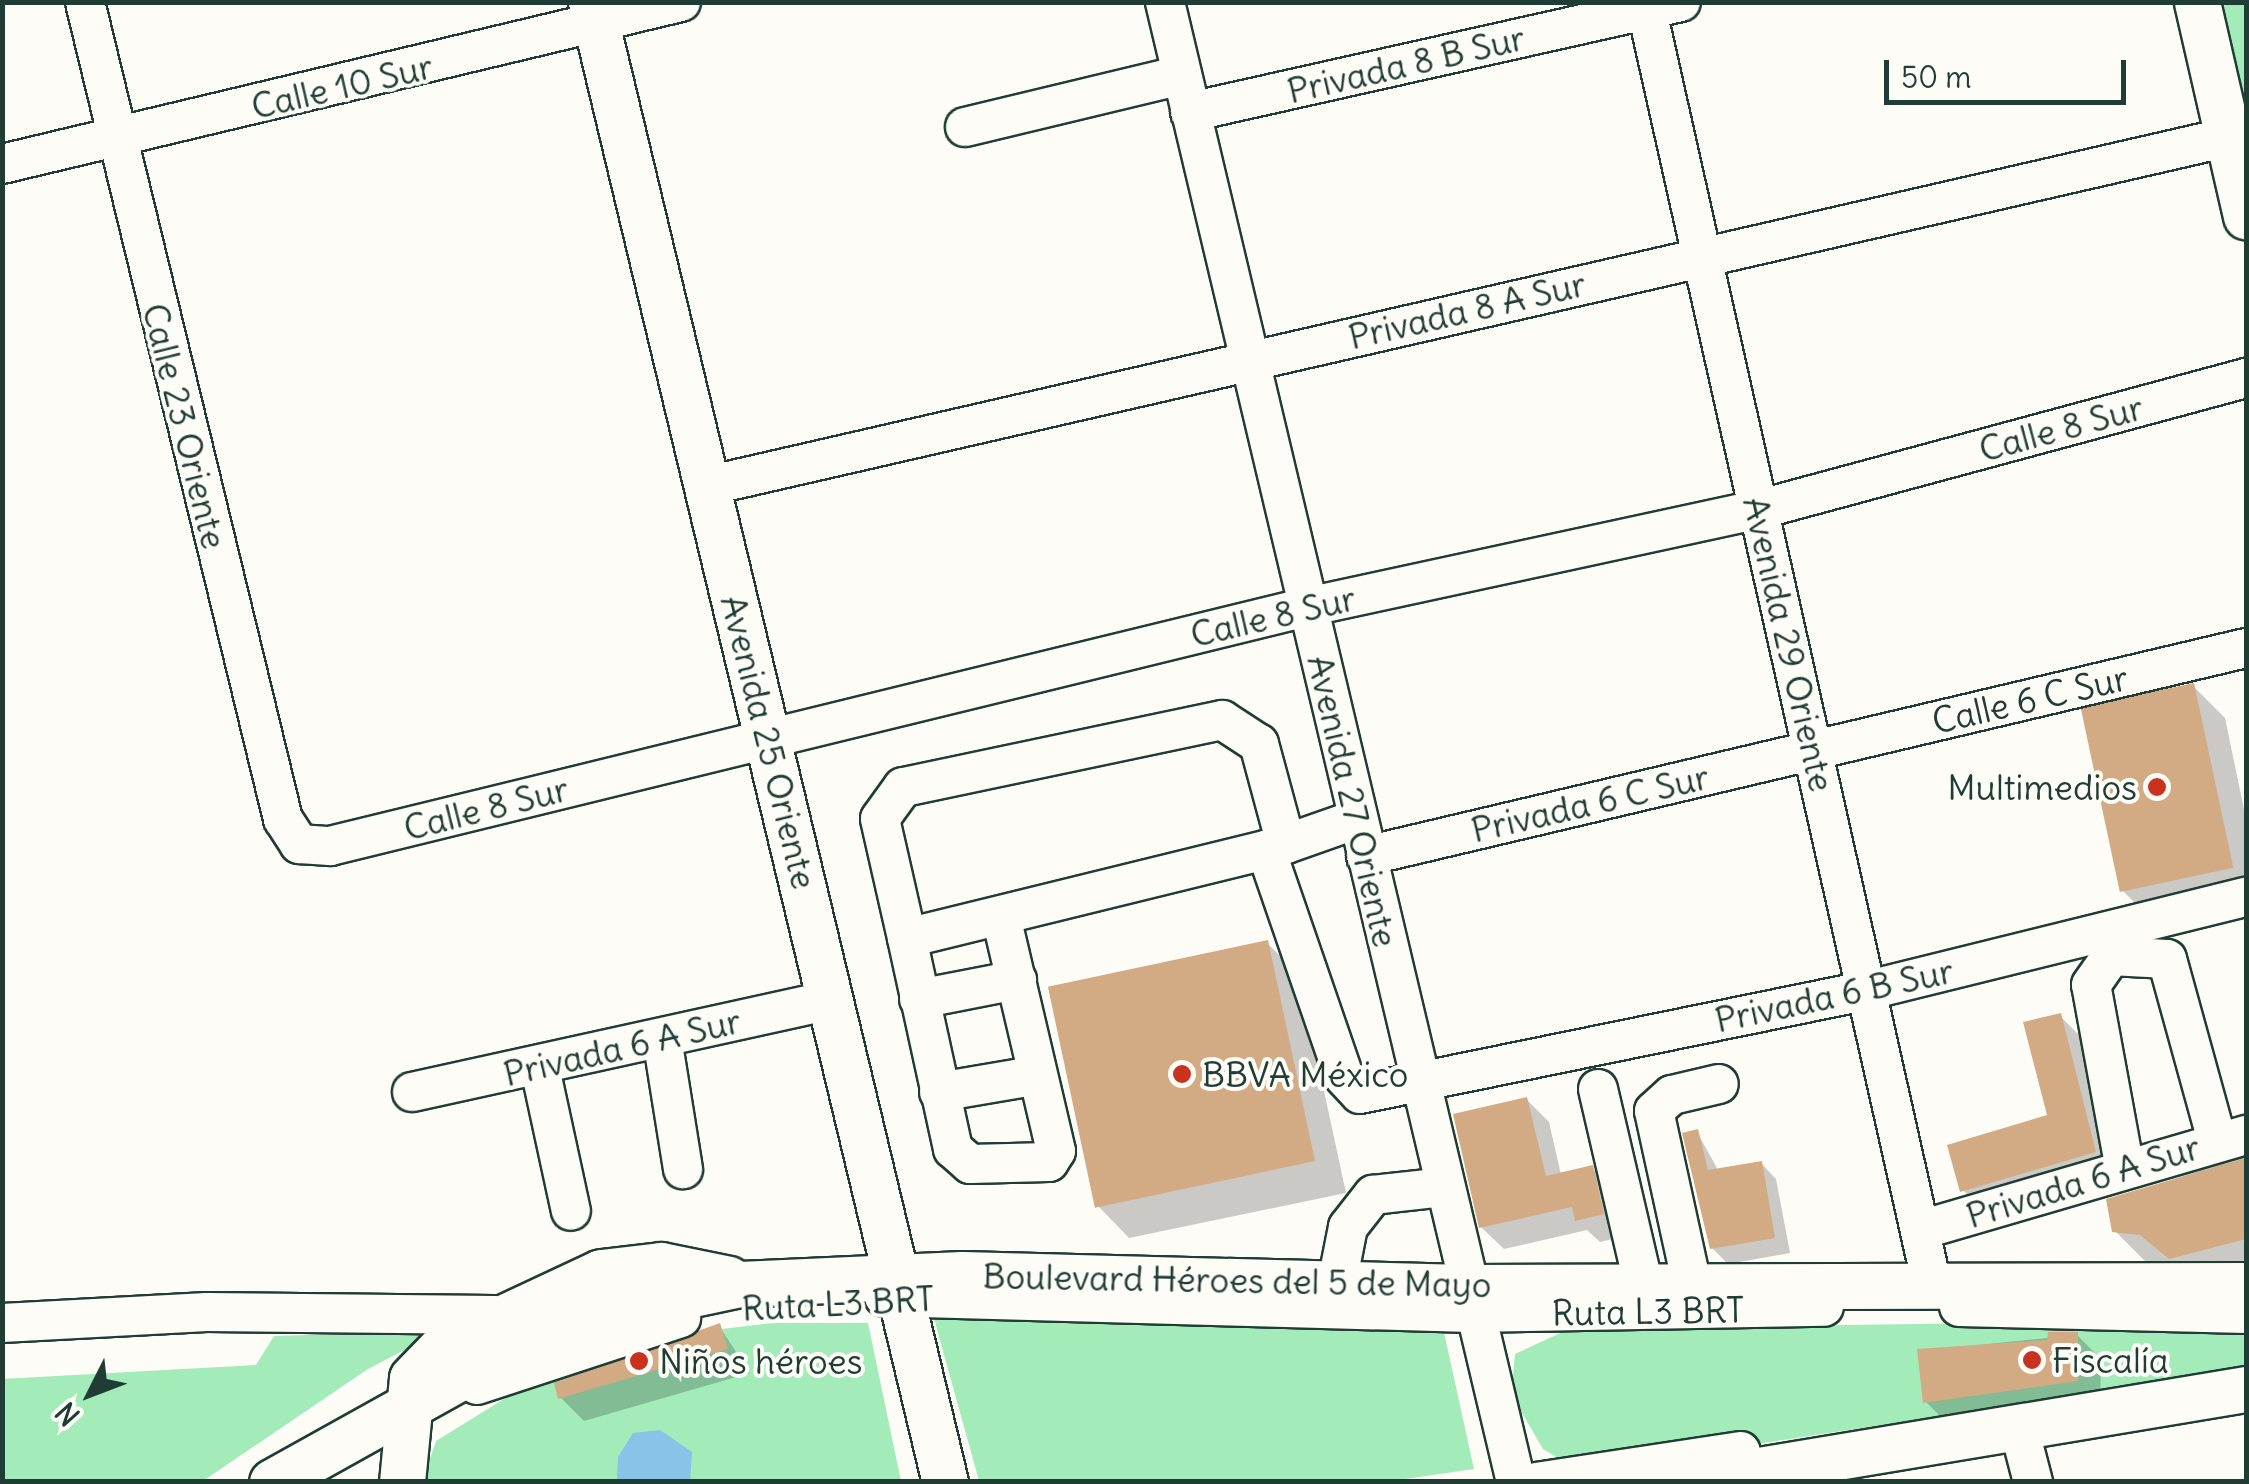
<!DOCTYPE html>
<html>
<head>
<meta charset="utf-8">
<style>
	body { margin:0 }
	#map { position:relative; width:2249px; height:1484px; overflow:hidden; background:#fdfcf7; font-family:Delius,sans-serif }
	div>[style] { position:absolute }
	.green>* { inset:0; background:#a3ebb9 }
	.water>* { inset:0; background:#89c3e8 }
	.shadow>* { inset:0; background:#0003 }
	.building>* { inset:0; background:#d2aa83; transform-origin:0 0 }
	.roads { filter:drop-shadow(2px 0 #1f3d34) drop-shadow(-2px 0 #1f3d34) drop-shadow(0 2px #1f3d34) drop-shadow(0 -2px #1f3d34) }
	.minor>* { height:38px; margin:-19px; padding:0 19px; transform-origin:19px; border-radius:19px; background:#fdfcf7 }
	.major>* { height:45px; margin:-22.5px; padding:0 22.5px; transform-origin:22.5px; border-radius:22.5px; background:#fdfcf7 }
	.dots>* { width:28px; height:28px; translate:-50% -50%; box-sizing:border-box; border:5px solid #fdfcf7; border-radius:50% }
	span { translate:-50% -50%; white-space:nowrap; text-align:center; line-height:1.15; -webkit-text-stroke:8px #fdfcf7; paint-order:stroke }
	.street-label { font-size:35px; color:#1f3d34 }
	.poi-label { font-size:35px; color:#1f3d34 }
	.right { translate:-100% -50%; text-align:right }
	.left { translate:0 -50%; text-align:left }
	.frame { position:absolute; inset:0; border:5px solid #1f3d34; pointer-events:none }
	.north { position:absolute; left:40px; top:1344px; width:100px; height:100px; -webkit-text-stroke:8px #fdfcf7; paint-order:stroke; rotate:228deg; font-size:28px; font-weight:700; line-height:40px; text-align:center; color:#1f3d34 }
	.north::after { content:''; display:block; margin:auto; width:35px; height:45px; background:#1f3d34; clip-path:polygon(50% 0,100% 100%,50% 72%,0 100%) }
	.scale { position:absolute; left:1884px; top:60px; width:242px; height:45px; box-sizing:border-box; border:5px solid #1f3d34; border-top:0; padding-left:12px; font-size:30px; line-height:35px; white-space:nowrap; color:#1f3d34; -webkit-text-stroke:8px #fdfcf7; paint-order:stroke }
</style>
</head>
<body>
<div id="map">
	<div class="green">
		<i style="clip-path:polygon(2209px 3px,2246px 3px,2246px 173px)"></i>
		<i style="clip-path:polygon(930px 1304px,1440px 1314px,1474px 1469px,1385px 1482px,979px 1481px)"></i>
		<i style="clip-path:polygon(2246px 1319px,2246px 1369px,1613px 1466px,1563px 1461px,1543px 1449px,1511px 1394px,1515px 1354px,1569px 1329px)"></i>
		<i style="clip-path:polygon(773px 1323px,868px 1323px,901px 1481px,422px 1482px,436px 1441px,528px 1384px,671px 1335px)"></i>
		<i style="clip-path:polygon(441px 1331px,368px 1369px,203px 1481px,3px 1481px,2px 1379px,256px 1365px,274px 1336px)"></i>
	</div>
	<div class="water">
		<i style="clip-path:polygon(660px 1430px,692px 1452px,690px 1481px,617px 1481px,618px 1457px,633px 1433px)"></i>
	</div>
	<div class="shadow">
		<i style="clip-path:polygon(2193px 686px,2225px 718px,2246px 819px,2246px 903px,2155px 923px,2123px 891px)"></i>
		<i style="clip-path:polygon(1267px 943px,1299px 975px,1346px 1193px,1129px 1238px,1098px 1206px)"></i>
		<i style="clip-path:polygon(2060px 1016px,2084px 1040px,2118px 1175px,1986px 1214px,1963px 1190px,2050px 1117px)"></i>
		<i style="clip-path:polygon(1526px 1099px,1549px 1122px,1561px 1175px,1592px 1168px,1614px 1190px,1625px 1236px,1600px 1242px,1587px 1230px,1504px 1249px,1481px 1227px)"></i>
		<i style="clip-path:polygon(1697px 1132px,1718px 1170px,1761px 1163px,1776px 1179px,1790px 1253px,1728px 1264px,1712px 1248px)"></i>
		<i style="clip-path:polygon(2246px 1155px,2246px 1278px,2147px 1263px,2115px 1231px,2109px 1201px)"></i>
		<i style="clip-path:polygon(719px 1326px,750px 1373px,584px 1421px,560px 1397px)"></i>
		<i style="clip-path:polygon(2077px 1335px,2101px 1359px,2100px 1404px,1949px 1425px,1926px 1402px,1919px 1351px)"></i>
	</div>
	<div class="building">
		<i style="left:2194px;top:683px;width:189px;height:116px;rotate:78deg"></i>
		<i style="left:1268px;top:940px;width:226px;height:225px;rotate:78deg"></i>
		<i style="clip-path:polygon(2061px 1013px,2096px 1152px,1960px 1192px,1947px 1145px,2047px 1115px,2023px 1022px)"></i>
		<i style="clip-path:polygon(1527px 1097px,1546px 1176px,1593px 1165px,1604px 1214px,1575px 1221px,1572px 1207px,1479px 1228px,1453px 1114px)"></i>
		<i style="clip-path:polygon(1698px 1129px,1708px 1170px,1762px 1161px,1775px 1238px,1710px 1249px,1682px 1133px)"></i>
		<i style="clip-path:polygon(2246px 1158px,2246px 1239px,2169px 1259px,2140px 1235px,2112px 1232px,2106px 1199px)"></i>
		<i style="clip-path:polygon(720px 1323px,728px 1349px,558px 1399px,554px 1383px)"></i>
		<i style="clip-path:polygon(2048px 1332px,2078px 1332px,2078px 1381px,1923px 1403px,1917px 1349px,2047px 1340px)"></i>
	</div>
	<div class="roads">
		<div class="minor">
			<i style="left:85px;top:2px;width:841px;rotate:76.38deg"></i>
			<i style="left:283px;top:819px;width:30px;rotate:57deg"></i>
			<i style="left:299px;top:844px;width:31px;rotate:4deg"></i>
			<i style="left:330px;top:846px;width:1006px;rotate:-13.75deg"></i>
			<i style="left:1307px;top:607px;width:460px;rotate:-12.2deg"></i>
			<i style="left:1757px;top:510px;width:507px;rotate:-15.11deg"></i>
			<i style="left:1165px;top:2px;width:1521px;rotate:76.66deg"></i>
			<i style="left:1645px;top:2px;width:1315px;rotate:77.39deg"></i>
			<i style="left:1190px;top:112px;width:503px;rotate:-12.63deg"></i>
			<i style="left:965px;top:127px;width:223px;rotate:-13.5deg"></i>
			<i style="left:2px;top:164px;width:698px;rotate:-13.42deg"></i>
			<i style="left:707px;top:486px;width:1561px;rotate:-12.92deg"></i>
			<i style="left:1286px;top:844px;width:104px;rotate:-105.1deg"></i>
			<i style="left:1259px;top:744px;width:44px;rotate:-147deg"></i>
			<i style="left:1222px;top:720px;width:326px;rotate:168.1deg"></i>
			<i style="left:903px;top:787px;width:39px;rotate:126deg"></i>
			<i style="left:880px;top:819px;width:122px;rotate:77.2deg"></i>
			<i style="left:907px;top:938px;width:370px;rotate:-13.8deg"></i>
			<i style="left:1266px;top:850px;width:21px;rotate:-17deg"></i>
			<i style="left:1286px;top:844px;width:75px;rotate:-19.4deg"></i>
			<i style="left:1266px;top:850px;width:240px;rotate:71deg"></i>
			<i style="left:1344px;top:1077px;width:23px;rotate:47deg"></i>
			<i style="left:1360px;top:1094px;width:520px;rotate:-11.55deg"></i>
			<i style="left:1869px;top:990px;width:388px;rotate:-13.9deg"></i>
			<i style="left:1366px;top:856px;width:904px;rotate:-13.3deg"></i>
			<i style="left:907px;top:938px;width:216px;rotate:77.7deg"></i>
			<i style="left:953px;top:1149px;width:23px;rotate:41deg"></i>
			<i style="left:970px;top:1164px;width:79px;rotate:-1.5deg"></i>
			<i style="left:1049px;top:1162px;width:13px;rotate:-58deg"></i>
			<i style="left:1056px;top:1151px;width:241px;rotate:-103.2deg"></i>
			<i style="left:919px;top:999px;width:100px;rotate:-11deg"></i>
			<i style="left:662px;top:1038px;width:133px;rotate:80.9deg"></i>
			<i style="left:540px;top:1068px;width:146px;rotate:77.8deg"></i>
			<i style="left:1598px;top:1089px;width:202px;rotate:76.9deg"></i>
			<i style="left:412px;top:1092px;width:430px;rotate:-12.4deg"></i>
			<i style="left:939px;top:1092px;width:100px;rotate:-9.7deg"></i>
			<i style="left:2124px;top:1164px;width:182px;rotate:-100.4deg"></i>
			<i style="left:2091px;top:985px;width:35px;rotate:-55deg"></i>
			<i style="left:2111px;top:956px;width:56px;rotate:3.1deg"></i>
			<i style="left:2167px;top:959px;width:189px;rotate:74.6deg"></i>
			<i style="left:1921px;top:1230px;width:339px;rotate:-16.3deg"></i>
			<i style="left:1337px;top:1283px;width:57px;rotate:-78.9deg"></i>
			<i style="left:1348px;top:1227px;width:41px;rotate:-52deg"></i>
			<i style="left:1373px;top:1195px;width:71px;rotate:-6.4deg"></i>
			<i style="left:1692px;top:1285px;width:178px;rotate:-102.3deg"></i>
			<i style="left:1654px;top:1111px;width:24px;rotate:-42deg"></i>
			<i style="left:1672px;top:1095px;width:48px;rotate:-13.2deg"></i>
			<i style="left:884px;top:1297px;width:587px;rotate:1.56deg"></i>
			<i style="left:1471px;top:1313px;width:353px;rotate:-1deg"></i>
			<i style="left:1959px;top:1307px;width:287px;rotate:1.4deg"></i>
			<i style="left:2px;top:1323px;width:205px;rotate:-3.1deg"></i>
			<i style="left:207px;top:1312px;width:289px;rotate:0.6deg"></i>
			<i style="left:477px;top:1385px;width:215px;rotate:-18.2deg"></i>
			<i style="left:2019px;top:1428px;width:56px;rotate:75.5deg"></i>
			<i style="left:1536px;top:1482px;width:207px;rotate:-8.6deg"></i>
		</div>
		<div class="major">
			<i style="left:591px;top:2px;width:1522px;rotate:76.55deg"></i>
			<i style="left:2197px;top:2px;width:220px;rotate:77.1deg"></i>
			<i style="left:272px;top:1482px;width:288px;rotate:-29.1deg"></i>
			<i style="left:524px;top:1342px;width:84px;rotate:-20.2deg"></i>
			<i style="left:603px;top:1313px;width:140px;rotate:-12deg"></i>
			<i style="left:740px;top:1284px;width:222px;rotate:-2.6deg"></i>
			<i style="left:962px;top:1274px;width:503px;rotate:1.48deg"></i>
			<i style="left:1465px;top:1287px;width:781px;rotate:-0.15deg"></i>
			<i style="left:402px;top:1482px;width:104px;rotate:-84.5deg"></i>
			<i style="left:412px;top:1378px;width:45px;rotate:-45.9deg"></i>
			<i style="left:443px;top:1346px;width:174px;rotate:-25.1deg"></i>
			<i style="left:601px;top:1272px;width:60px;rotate:-6.7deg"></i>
			<i style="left:661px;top:1265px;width:69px;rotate:11.6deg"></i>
			<i style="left:1687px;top:1482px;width:567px;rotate:-9.45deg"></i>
		</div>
	</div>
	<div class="dots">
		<i style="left:2157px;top:787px;background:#c8321e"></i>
		<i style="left:1182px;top:1074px;background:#c8321e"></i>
		<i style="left:2032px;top:1360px;background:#c8321e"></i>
		<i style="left:639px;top:1361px;background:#c8321e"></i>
	</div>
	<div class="street-label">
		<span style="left:1406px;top:64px;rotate:-13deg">Privada 8 B Sur</span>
		<span style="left:342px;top:86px;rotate:-13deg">Calle 10 Sur</span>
		<span style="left:1467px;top:310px;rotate:-13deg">Privada 8 A Sur</span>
		<span style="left:185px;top:426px;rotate:76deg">Calle 23 Oriente</span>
		<span style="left:2061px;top:428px;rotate:-15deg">Calle 8 Sur</span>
		<span style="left:1273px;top:616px;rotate:-13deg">Calle 8 Sur</span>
		<span style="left:1789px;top:644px;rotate:77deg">Avenida 29 Oriente</span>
		<span style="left:2030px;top:699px;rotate:-13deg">Calle 6 C Sur</span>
		<span style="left:769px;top:742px;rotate:76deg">Avenida 25 Oriente</span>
		<span style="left:1353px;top:801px;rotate:77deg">Avenida 27 Oriente</span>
		<span style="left:1590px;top:803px;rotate:-13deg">Privada 6 C Sur</span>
		<span style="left:486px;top:808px;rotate:-14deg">Calle 8 Sur</span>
		<span style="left:1834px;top:995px;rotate:-12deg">Privada 6 B Sur</span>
		<span style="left:622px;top:1047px;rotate:-13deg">Privada 6 A Sur</span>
		<span style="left:2083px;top:1181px;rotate:-17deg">Privada 6 A Sur</span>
		<span style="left:1237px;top:1280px;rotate:1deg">Boulevard Héroes del 5 de Mayo</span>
		<span style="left:838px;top:1303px;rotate:-3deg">Ruta L3 BRT</span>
		<span style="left:1648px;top:1311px;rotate:-1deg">Ruta L3 BRT</span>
	</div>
	<div class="poi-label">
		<span class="right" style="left:2137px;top:787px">Multimedios</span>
		<span class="left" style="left:1202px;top:1074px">BBVA México</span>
		<span class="left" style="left:2052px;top:1360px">Fiscalía</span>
		<span class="left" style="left:659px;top:1361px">Niños héroes</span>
	</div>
	<div class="frame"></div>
	<div class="north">N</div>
	<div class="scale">50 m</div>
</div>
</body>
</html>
